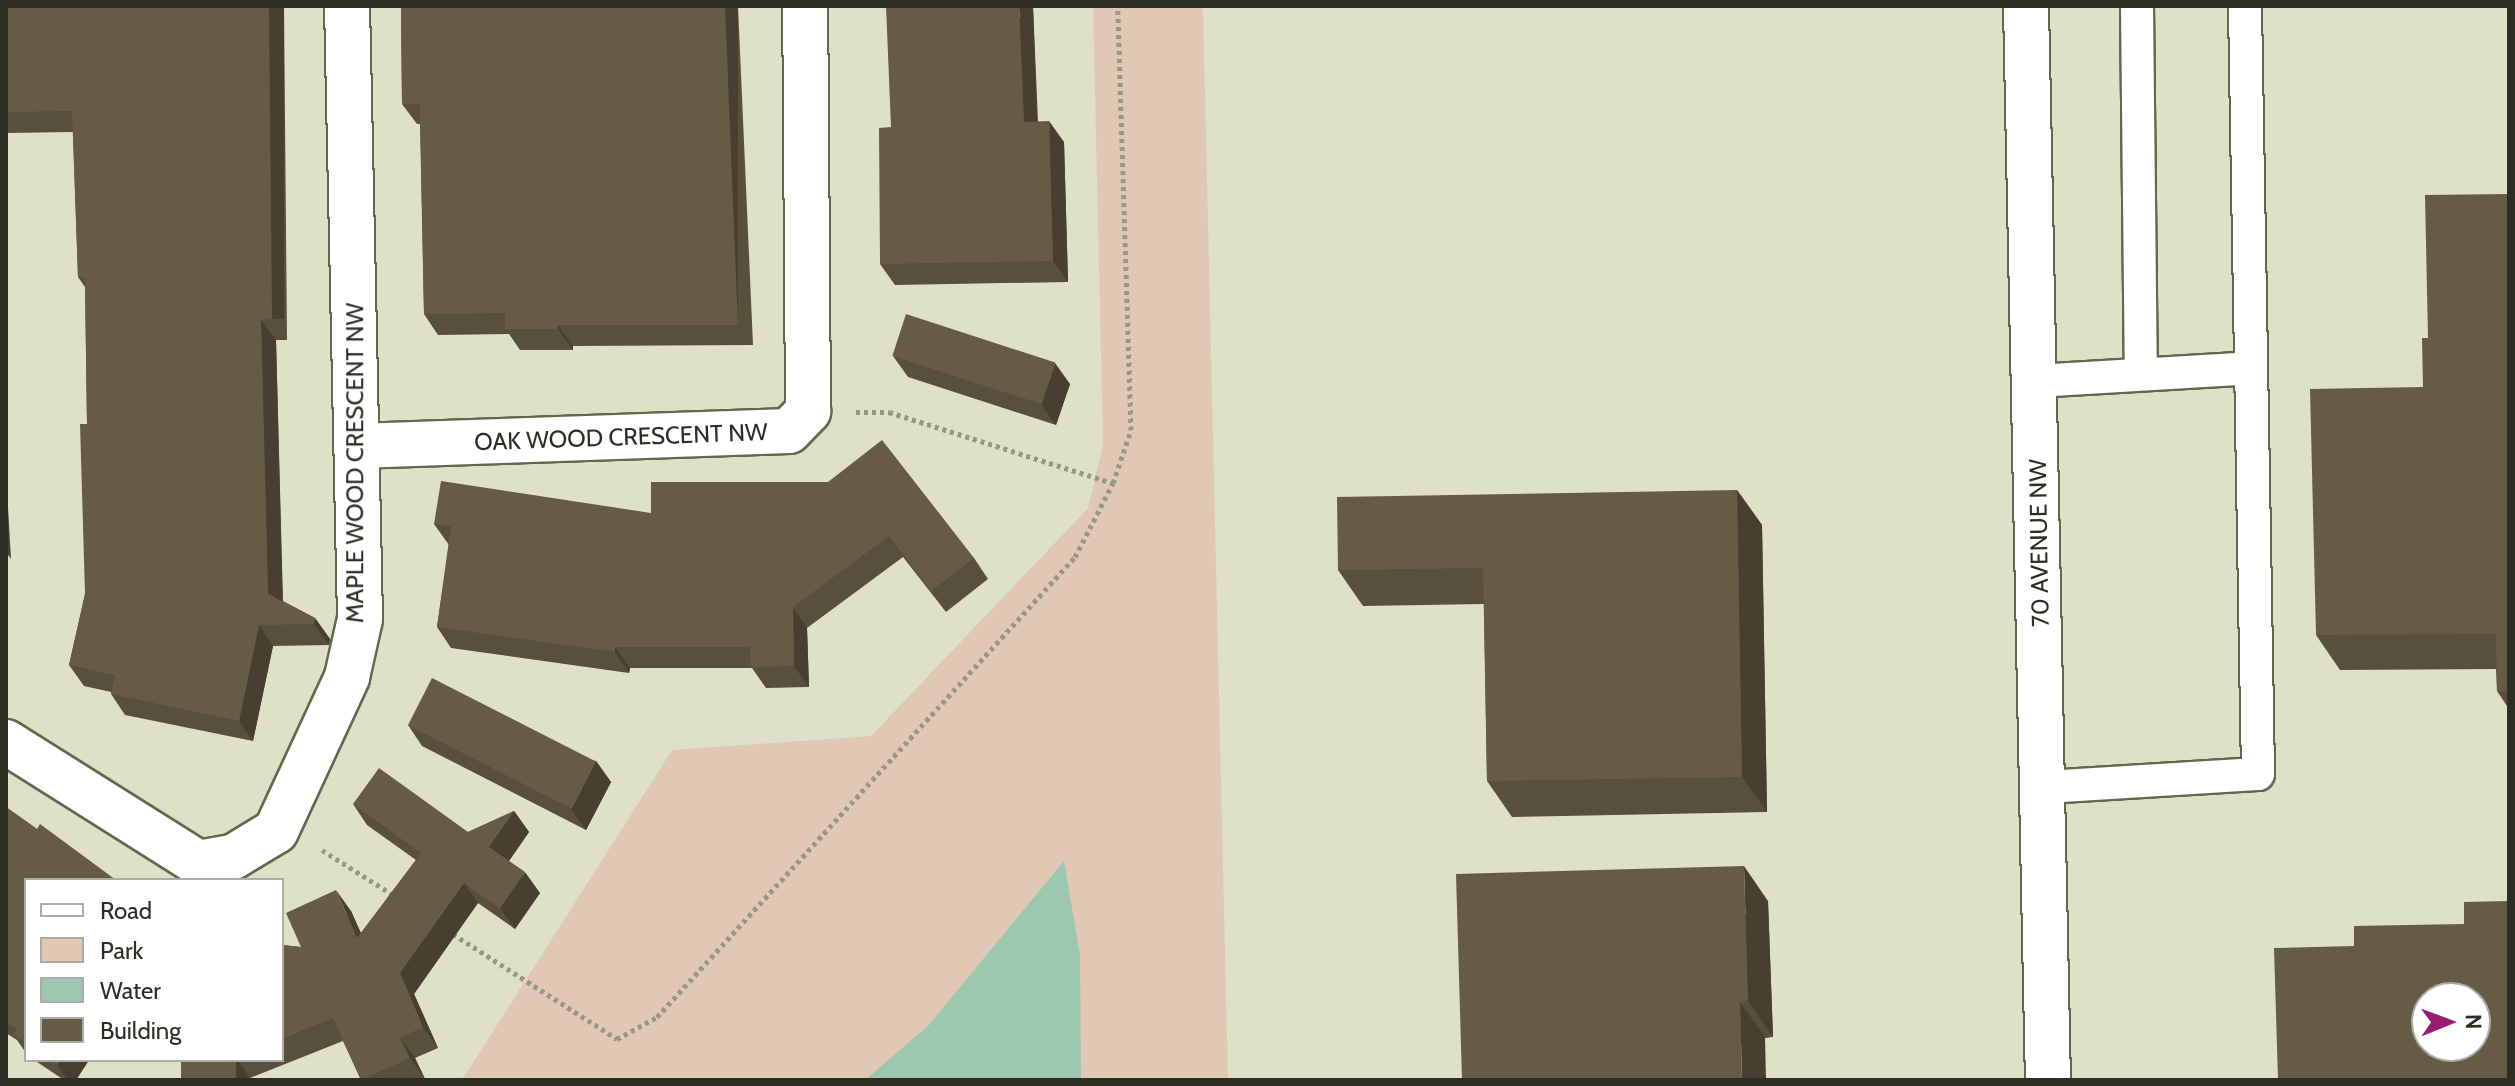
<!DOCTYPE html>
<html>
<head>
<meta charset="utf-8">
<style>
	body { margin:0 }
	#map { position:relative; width:2515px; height:1086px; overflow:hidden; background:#dfe1c6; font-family:Cabin,sans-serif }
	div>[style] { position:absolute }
	.green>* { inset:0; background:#e1c8b5 }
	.water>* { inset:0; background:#9bc8ae }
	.path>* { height:5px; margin-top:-2.5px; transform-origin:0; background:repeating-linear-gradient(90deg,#979884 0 4px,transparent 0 8px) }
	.roads { filter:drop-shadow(2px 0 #65664f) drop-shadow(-2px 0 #65664f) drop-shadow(0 2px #65664f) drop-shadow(0 -2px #65664f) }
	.lane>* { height:32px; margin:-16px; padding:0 16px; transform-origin:16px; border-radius:16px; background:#fff }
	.street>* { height:44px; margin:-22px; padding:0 22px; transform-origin:22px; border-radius:22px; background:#fff }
	.wall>* { inset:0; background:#584f3c }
	.shaded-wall>* { inset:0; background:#474031; transform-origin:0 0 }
	.building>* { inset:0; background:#665c46; transform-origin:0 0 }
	span { translate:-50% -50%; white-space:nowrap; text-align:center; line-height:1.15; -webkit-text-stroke:8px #fff; paint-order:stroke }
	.street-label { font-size:24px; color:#2c2d23 }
	.frame { position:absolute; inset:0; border:8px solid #2c2d23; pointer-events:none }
	.legend { position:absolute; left:24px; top:878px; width:260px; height:184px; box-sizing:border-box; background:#fff; border:2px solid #ababa7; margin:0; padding:10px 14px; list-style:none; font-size:24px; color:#2c2d23 }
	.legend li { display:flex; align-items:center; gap:16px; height:40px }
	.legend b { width:40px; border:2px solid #ababa7 }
	.north { position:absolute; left:2411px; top:982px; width:80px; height:80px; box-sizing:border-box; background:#fff; border:2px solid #ababa7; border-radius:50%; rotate:89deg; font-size:22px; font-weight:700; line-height:32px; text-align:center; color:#2c2d23 }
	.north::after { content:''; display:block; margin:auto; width:28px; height:36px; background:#9a1c72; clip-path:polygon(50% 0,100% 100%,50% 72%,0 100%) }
</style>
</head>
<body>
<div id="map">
	<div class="green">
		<i style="clip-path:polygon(1093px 6px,1203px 6px,1228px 1080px,462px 1080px,672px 750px,871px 736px,1088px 508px,1103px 444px)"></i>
	</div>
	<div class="water">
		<i style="clip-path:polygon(1064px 861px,1080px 955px,1081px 1080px,865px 1080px,928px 1026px)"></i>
	</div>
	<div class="path">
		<i style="left:856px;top:412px;width:33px"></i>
		<i style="left:889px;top:412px;width:235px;rotate:17.6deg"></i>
		<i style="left:322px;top:850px;width:86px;rotate:32.2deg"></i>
		<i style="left:453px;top:934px;width:195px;rotate:32.6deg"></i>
		<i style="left:617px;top:1039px;width:46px;rotate:-28.8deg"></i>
		<i style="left:657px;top:1017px;width:622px;rotate:-47.74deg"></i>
		<i style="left:1075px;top:557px;width:83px;rotate:-62.8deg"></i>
		<i style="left:1113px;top:483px;width:56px;rotate:-71.2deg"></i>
		<i style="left:1131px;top:430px;width:424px;rotate:-91.8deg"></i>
	</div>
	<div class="roads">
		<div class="lane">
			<i style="left:2137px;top:6px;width:368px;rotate:89.4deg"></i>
			<i style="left:2035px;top:381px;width:216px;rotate:-3.4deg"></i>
			<i style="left:2045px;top:787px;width:213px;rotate:-3.5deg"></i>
			<i style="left:2258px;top:774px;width:768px;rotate:-90.97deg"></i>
		</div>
		<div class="street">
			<i style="left:2026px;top:6px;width:1074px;rotate:88.83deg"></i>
			<i style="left:357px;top:446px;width:432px;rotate:-2deg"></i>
			<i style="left:789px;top:431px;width:28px;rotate:-46deg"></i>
			<i style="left:808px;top:411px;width:405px;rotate:-90.4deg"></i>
			<i style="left:6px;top:742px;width:227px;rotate:32.2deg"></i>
			<i style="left:198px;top:863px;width:36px;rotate:-10deg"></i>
			<i style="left:233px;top:857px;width:50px;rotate:-31.2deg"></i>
			<i style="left:276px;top:831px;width:170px;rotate:-65.2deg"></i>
			<i style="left:347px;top:677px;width:59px;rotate:-77.4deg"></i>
			<i style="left:360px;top:619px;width:613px;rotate:-91.21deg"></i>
		</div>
	</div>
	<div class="wall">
		<i style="clip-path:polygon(6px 6px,284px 6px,287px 340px,276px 340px,283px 601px,315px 618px,330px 639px,329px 645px,273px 646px,253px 741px,125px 715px,111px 694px,111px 692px,84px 686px,69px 665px,85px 594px,87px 424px,85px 287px,78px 277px,73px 132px,6px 133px)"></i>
		<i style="clip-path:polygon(401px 6px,738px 6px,753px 345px,573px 346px,573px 350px,520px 350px,509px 334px,438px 335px,424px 314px,420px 124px,417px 124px,402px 104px)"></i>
		<i style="clip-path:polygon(1033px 6px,1038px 121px,1064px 142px,1068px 282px,895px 285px,880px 264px,891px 127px)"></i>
		<i style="clip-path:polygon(2509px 194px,2509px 709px,2497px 691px,2496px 669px,2340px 670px,2316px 635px,2423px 387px,2428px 338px)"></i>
		<i style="clip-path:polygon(893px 356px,1070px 384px,1056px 425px,908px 377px)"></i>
		<i style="clip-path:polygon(828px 482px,974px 558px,988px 579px,946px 612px,903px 557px,807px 628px,809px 687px,766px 688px,752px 668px,630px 668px,629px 673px,451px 648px,437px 627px,449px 545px,434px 524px,651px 513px)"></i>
		<i style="clip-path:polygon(1737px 490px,1762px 525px,1767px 812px,1512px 817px,1487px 781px,1484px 604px,1363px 606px,1338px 570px)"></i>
		<i style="clip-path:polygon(408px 725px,596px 761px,611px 782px,586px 830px,422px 746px)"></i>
		<i style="clip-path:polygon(353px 804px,468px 832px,514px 811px,529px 832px,509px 861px,540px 893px,515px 929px,478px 903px,414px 994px,438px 1048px,415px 1058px,425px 1079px,361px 1080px,343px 1041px,250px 1078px,181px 1060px,282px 1060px,282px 945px,301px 947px,351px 911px,361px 933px,416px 860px,367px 825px)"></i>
		<i style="clip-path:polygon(6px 807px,37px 829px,26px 880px,26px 1053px,17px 1040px,6px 1033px)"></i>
		<i style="clip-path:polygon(1768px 901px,1773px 1037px,1462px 1080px)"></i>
		<i style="clip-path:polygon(34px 1060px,89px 1060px,76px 1080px,64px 1080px)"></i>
	</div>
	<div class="shaded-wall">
		<i style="left:269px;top:6px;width:15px;height:313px"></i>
		<i style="left:725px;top:6px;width:13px;height:319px"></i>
		<i style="clip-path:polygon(1019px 6px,1033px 6px,1038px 143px,1024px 122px)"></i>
		<i style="clip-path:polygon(1049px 121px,1064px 142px,1068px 282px,1053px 261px)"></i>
		<i style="clip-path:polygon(261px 320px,276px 340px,283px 615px,268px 594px)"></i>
		<i style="clip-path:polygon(558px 325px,573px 346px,573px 350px,558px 329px)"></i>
		<i style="clip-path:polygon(1055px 363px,1070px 384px,1056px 425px,1041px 404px)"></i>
		<i style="clip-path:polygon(6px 473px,11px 559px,6px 552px)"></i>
		<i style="clip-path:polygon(1737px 490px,1762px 525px,1767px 812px,1742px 777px)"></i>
		<i style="clip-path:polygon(793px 607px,807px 628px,809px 687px,794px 666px)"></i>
		<i style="clip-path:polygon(315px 618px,330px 639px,329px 645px,314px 624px)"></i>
		<i style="clip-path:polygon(259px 625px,273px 646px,253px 741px,239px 721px)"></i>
		<i style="clip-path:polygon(615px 647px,630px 668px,629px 673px,615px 652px)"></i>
		<i style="clip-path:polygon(596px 761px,611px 782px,586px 830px,571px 809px)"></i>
		<i style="clip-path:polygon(514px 811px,529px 832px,504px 868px,489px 847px)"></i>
		<i style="clip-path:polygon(1744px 866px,1768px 901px,1773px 1037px,1748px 1001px)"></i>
		<i style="clip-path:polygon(525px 872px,540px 893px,515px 929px,500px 908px)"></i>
		<i style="clip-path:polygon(464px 883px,478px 903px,414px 994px,438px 1048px,423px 1027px,400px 973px)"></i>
		<i style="clip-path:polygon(336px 890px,351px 911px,372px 959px,357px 938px)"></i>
		<i style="clip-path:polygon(1740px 1002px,1765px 1037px,1766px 1080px,1742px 1080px)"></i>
		<i style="clip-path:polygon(400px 1038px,415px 1058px,425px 1079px,410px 1058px)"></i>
		<i style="clip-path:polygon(61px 1060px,89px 1060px,76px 1080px,68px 1080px,57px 1065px)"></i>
		<i style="clip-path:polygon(236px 1060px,238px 1060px,250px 1078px,250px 1080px,234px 1080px)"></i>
	</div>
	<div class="building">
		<i style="clip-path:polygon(6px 6px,269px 6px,272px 319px,261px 320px,268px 594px,315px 618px,314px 624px,259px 625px,239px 721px,111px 694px,115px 675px,69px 665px,85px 594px,80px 424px,87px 424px,85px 277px,78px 277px,72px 111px,6px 112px)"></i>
		<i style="clip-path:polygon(401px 6px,725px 6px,738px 325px,558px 325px,558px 329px,505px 329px,505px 313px,424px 314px,420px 104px,402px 104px)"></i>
		<i style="clip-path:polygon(886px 6px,1019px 6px,1024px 122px,1049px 121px,1053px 261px,880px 264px,879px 128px,891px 127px)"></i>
		<i style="clip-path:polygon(2509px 194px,2509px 691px,2497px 691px,2496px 634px,2316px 635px,2310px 389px,2423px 387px,2422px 338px,2428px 338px,2425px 195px)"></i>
		<i style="left:906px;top:314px;width:157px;height:44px;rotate:18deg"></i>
		<i style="clip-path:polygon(882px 440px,974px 558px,931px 591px,889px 536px,793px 607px,794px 666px,751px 667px,750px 647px,615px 647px,615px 652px,437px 627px,451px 526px,434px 524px,441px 481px,651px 513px,651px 482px,828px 482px)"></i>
		<i style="clip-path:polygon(1737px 490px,1742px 777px,1487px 781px,1483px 568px,1338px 570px,1337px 497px)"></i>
		<i style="left:432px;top:678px;width:184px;height:53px;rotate:27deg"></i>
		<i style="clip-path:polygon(379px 768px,468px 832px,514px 811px,489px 847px,525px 872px,500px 908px,464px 883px,400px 973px,423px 1027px,400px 1038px,410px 1058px,361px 1080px,333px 1018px,282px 1039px,282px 945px,301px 947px,286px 913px,336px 890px,357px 938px,421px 853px,353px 804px)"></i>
		<i style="clip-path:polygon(6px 807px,37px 829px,40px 824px,116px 880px,26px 880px,26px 1043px,13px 1035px,17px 1029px,6px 1022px)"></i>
		<i style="clip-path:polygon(1744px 866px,1748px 1001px,1740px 1002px,1742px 1080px,1462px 1080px,1456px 874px)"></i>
		<i style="clip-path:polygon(evenodd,2509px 901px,2509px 1080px,2278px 1080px,2274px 948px,2354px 946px,2354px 926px,2464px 924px,2464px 902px,2509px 901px,2427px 998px,2475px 998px,2475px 1046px,2427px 1046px,2427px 998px)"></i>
		<i style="clip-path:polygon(50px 1060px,61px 1060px,57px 1065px)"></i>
		<i style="left:181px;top:1060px;width:55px;height:20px"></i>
	</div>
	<div class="street-label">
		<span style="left:621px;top:437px;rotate:-2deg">OAK WOOD CRESCENT NW</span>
		<span style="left:355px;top:463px;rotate:-90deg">MAPLE WOOD CRESCENT NW</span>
		<span style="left:2039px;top:543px;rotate:-91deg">70 AVENUE NW</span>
	</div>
	<div class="frame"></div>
	<ul class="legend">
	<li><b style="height:10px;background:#fff"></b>Road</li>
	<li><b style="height:22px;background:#e1c8b5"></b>Park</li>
	<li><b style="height:22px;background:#9bc8ae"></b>Water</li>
	<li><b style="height:22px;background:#665c46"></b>Building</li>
	</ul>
	<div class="north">N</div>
</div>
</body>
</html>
